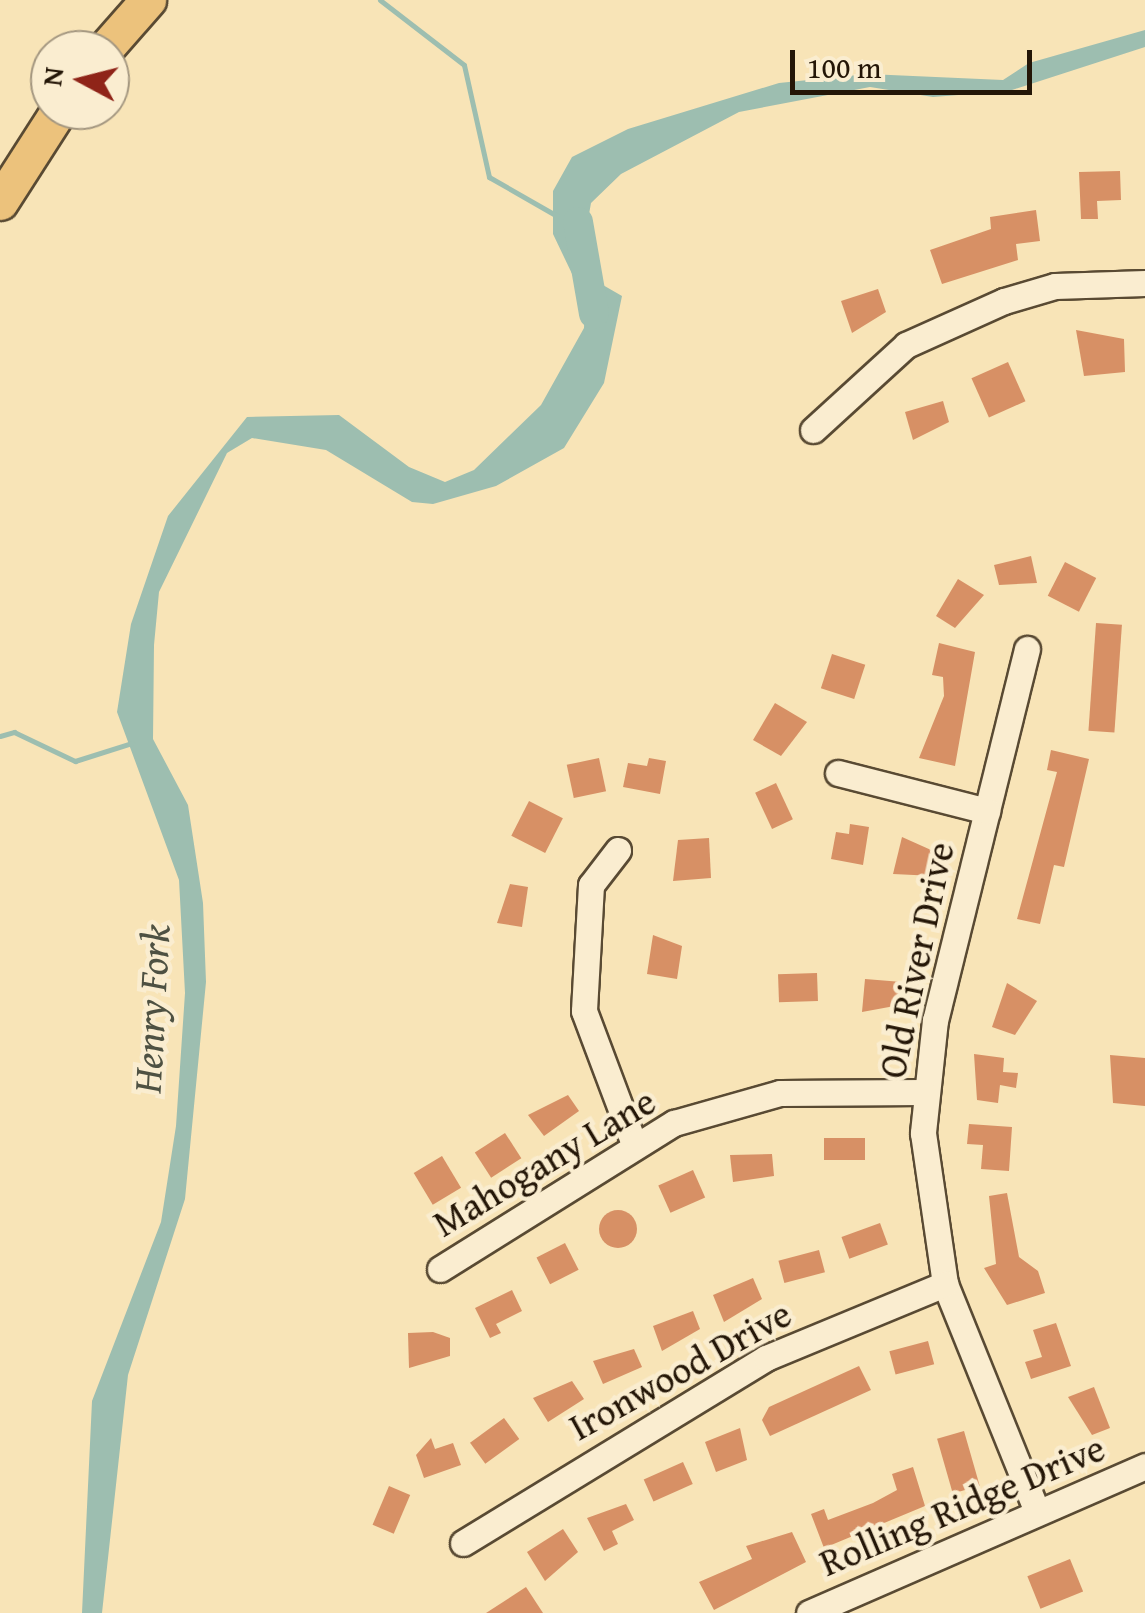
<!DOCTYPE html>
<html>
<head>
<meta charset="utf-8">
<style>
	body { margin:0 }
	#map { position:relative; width:1145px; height:1613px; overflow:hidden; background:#f8e4b7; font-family:"Gentium Book Plus",serif }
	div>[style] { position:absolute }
	.water>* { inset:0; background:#9dbeb0 }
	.stream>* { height:5px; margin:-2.5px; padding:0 2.5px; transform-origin:2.5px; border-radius:2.5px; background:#9dbeb0 }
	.river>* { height:30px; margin:-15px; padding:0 15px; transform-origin:15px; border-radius:15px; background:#9dbeb0 }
	.building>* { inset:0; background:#d79065; transform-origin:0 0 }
	.round { border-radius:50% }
	.roads { filter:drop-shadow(2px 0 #594a33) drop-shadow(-2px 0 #594a33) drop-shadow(0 2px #594a33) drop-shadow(0 -2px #594a33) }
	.minor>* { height:25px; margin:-12.5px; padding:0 12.5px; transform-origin:12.5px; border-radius:12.5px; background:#faedd0 }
	.highway>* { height:35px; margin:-17.5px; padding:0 17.5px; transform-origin:17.5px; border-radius:17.5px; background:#ecc27c }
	span { translate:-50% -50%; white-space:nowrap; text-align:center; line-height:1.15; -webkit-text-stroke:9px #faedd0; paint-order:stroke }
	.street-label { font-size:38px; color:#241607 }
	.water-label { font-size:40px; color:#4e5142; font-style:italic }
	.north { position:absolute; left:30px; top:30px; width:100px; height:100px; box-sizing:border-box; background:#faedd0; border:2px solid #a49780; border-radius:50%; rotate:277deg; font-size:28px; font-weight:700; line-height:40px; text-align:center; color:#241607 }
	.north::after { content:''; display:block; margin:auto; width:35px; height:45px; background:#8f2418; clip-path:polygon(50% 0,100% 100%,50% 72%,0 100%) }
	.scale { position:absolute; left:790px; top:50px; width:242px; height:45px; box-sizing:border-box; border:5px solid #241607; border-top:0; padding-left:12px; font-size:30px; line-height:35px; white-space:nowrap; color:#241607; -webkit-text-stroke:8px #faedd0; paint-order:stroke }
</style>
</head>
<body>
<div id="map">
	<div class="water">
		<i style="clip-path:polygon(1145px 30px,1145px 47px,1009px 91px,933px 97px,870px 87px,739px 112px,621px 174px,591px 203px,582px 254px,582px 273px,622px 296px,604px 383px,564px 448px,496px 486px,433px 504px,412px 502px,326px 450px,252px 438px,227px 453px,159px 592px,154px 645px,153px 739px,188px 805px,203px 903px,206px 982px,185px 1199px,128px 1375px,102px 1613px,82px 1613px,92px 1401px,161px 1222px,176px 1126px,185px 993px,179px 880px,117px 712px,131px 624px,168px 516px,247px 417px,339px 415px,409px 467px,445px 482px,474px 470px,541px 405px,584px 328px,585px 301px,553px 234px,553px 191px,572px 157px,628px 129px,779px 83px,868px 74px,1003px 80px,1029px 63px)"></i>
	</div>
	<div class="stream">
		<i style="left:380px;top:0;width:106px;rotate:37.7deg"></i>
		<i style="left:464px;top:65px;width:115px;rotate:77.4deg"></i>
		<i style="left:489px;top:177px;width:78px;rotate:29.8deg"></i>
		<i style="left:0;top:736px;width:15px;rotate:-16deg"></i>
		<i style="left:14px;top:732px;width:68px;rotate:25.4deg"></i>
		<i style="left:75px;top:761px;width:60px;rotate:-17.5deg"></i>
	</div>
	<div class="river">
		<i style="left:578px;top:222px;width:93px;rotate:80.1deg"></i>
	</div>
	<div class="building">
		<i style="clip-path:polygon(1120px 171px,1121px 200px,1097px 201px,1098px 219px,1081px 219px,1079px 172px)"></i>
		<i style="clip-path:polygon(1036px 210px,1040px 241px,1016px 244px,1018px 260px,942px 284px,930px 250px,991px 229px,990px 217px)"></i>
		<i style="clip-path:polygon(878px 289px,886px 312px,852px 333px,841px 301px)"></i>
		<i style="clip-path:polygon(1076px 330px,1124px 339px,1125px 372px,1084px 376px)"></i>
		<i style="left:1008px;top:362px;width:43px;height:40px;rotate:66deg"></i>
		<i style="clip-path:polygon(943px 401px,949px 422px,913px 440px,905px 412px)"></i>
		<i style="clip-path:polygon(1031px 556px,1037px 583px,999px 585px,994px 565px)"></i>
		<i style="left:1065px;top:562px;width:35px;height:38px;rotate:27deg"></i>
		<i style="clip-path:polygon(958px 579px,984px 595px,955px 628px,936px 616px)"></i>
		<i style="left:1096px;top:623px;width:26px;height:108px;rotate:4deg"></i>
		<i style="clip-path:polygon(939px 643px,975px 652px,955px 766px,919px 758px,944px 696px,943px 677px,932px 675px)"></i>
		<i style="left:832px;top:654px;width:35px;height:36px;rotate:18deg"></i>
		<i style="clip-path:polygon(775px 703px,807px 722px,781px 756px,753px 740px)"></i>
		<i style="clip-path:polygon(1051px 750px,1089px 759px,1064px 867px,1054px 865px,1040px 924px,1017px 919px,1057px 772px,1047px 770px)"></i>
		<i style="left:599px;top:758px;width:34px;height:33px;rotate:78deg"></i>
		<i style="clip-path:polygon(649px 758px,666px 761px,660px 794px,623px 787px,628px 763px,647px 766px)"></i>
		<i style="left:776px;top:783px;width:40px;height:23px;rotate:65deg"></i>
		<i style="left:529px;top:801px;width:38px;height:39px;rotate:27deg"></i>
		<i style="clip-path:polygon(850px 824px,869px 827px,863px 865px,831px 859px,836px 832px,849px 834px)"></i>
		<i style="clip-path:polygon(902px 837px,940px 854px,935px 876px,893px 874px)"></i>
		<i style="clip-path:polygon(709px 838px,711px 878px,673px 881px,678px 840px)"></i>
		<i style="clip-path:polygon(510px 884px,528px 887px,522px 927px,497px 923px)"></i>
		<i style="clip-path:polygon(653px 935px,682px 946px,677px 979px,647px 974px)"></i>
		<i style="left:817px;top:973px;width:28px;height:39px;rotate:88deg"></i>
		<i style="clip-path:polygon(865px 979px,902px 982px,900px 1005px,862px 1012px)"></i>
		<i style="clip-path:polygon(1007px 983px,1037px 1001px,1015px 1035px,992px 1027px)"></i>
		<i style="clip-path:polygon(974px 1054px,1004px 1058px,1003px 1072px,1018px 1073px,1016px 1088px,1000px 1085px,998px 1103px,977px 1100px)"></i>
		<i style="clip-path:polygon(1110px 1055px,1145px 1058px,1145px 1106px,1113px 1103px)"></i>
		<i style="clip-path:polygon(568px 1095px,579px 1111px,544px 1136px,528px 1115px)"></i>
		<i style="clip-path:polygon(969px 1124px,1012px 1127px,1009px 1171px,981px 1169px,983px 1145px,967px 1144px)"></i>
		<i style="left:505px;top:1133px;width:30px;height:36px;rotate:57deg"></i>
		<i style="left:824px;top:1138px;width:41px;height:22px"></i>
		<i style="clip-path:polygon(772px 1154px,774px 1176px,733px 1182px,730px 1155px)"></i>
		<i style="left:442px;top:1156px;width:37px;height:33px;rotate:59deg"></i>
		<i style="left:693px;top:1170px;width:30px;height:38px;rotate:66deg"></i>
		<i style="clip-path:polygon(1007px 1193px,1019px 1257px,1038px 1271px,1045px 1293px,1007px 1305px,984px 1268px,996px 1264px,989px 1196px)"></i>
		<i class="round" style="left:599px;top:1210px;width:38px;height:38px"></i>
		<i style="left:880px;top:1223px;width:23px;height:41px;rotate:70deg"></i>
		<i style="left:565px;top:1243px;width:30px;height:32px;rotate:63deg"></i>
		<i style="left:819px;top:1250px;width:23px;height:42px;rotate:75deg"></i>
		<i style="clip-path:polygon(753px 1278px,762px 1299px,724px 1322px,713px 1295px)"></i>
		<i style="clip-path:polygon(512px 1290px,522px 1311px,496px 1324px,501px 1333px,490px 1338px,475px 1308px)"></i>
		<i style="clip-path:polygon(693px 1311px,700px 1329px,662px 1351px,653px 1326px)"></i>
		<i style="clip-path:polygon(1056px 1323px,1071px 1366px,1031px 1379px,1025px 1362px,1042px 1357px,1033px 1330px)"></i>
		<i style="clip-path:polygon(433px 1332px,450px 1338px,450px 1356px,409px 1368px,408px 1333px)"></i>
		<i style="left:928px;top:1341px;width:24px;height:40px;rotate:75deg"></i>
		<i style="clip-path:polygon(634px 1349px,642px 1367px,603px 1384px,593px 1361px)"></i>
		<i style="clip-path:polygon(859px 1366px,871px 1390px,770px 1436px,762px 1420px,769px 1407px)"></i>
		<i style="clip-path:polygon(572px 1381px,584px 1399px,548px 1422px,533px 1398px)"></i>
		<i style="clip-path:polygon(1094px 1387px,1110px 1428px,1092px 1435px,1068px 1397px)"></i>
		<i style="left:504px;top:1418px;width:26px;height:42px;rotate:54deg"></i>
		<i style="clip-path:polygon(740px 1428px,747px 1460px,716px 1472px,705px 1442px)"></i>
		<i style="left:964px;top:1431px;width:57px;height:28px;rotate:74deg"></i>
		<i style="clip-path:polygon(431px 1438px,435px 1449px,453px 1443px,461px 1465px,424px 1478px,416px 1455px)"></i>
		<i style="left:683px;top:1462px;width:24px;height:43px;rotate:66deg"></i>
		<i style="clip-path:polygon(913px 1467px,925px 1506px,824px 1548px,811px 1514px,824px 1509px,828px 1520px,873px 1503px,897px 1490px,892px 1474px)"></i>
		<i style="left:389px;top:1486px;width:23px;height:42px;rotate:23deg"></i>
		<i style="clip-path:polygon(626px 1504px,634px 1520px,612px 1531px,618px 1544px,604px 1551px,587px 1518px)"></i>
		<i style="clip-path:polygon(563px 1529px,578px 1552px,545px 1581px,527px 1552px)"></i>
		<i style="clip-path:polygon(792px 1532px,806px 1562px,714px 1610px,699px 1582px,752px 1559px,746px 1546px)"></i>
		<i style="left:1070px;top:1559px;width:35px;height:46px;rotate:68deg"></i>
		<i style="clip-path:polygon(526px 1587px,543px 1613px,486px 1613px)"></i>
	</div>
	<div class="roads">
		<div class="minor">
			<i style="left:813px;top:430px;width:126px;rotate:-42.4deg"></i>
			<i style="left:906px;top:345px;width:107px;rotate:-24.2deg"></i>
			<i style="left:1004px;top:301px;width:53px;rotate:-16.4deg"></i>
			<i style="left:1055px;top:286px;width:90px;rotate:-1.9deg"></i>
			<i style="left:1027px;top:649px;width:382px;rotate:103.9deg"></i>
			<i style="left:935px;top:1020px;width:114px;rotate:96.1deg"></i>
			<i style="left:923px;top:1133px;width:153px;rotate:81.7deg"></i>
			<i style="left:945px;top:1284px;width:246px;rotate:68deg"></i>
			<i style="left:838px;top:773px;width:154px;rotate:14.3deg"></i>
			<i style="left:618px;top:850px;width:44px;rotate:127.6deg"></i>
			<i style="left:591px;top:885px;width:126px;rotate:93.2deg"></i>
			<i style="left:584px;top:1011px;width:142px;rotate:69.4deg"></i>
			<i style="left:440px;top:1269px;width:276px;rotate:-32deg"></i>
			<i style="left:674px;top:1123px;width:110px;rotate:-15.8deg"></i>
			<i style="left:780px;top:1093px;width:143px;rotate:-0.4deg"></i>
			<i style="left:463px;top:1543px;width:355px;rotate:-31.4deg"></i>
			<i style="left:766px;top:1358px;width:194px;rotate:-22.5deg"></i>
			<i style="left:809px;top:1613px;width:367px;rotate:-23.6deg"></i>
		</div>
		<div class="highway">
			<i style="left:104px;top:50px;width:67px;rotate:-48.7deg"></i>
			<i style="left:0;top:202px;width:109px;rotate:-57.3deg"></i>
		</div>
	</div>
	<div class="street-label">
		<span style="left:916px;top:960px;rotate:-78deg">Old River Drive</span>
		<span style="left:544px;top:1162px;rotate:-31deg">Mahogany Lane</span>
		<span style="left:680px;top:1370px;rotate:-29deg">Ironwood Drive</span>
		<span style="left:962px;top:1505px;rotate:-23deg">Rolling Ridge Drive</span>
	</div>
	<div class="water-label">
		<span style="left:151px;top:1009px;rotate:-87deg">Henry Fork</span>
	</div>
	<div class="north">N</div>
	<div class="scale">100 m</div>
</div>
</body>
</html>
